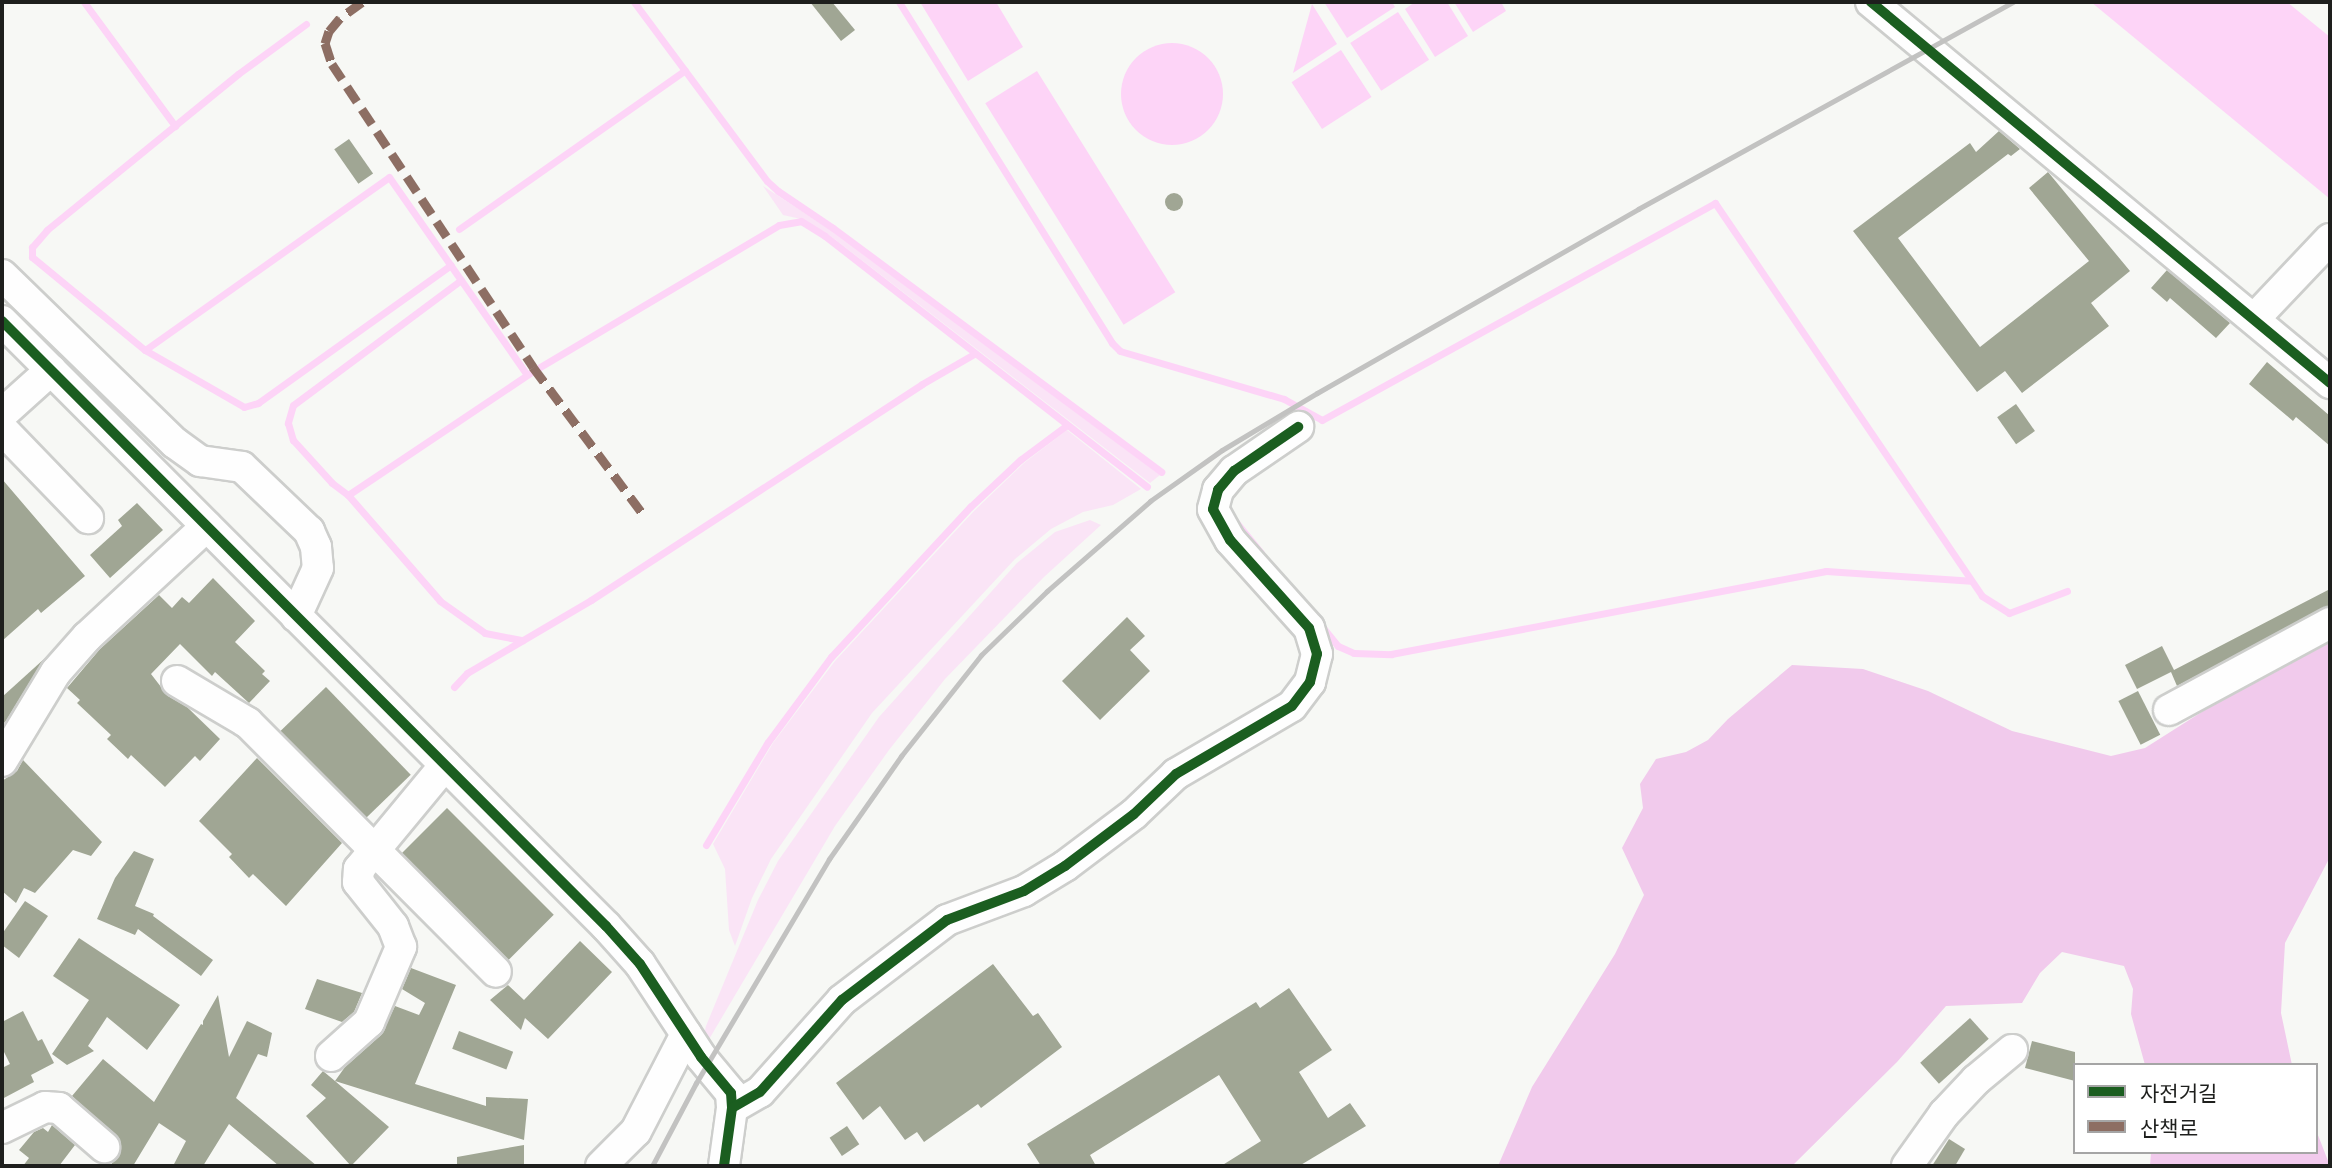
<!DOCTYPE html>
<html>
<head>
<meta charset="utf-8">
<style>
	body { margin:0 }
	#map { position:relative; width:2332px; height:1168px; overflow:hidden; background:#f7f8f5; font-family:Merriweather,"Noto Sans KR",serif }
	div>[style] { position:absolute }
	.green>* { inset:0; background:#fae4f6 }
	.forest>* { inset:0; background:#f1caec }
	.water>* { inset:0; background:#fdd4f7; transform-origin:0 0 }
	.round { border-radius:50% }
	.stream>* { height:7px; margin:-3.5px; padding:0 3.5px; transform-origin:3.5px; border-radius:3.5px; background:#fdd4f7 }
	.building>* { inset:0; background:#a0a694; transform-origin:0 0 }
	.roads { filter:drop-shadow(2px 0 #cdcecc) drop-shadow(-2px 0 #cdcecc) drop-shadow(0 2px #cdcecc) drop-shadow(0 -2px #cdcecc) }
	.minor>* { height:30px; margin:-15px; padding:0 15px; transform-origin:15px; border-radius:15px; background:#fefefe }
	.rail>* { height:5px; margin:-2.5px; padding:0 2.5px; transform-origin:2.5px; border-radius:2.5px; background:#c2c2c1 }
	.quiet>* { height:9px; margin-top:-4.5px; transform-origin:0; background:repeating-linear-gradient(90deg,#8d6e63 0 18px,transparent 0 27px) }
	.cycleway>* { height:10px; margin:-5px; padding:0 5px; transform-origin:5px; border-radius:5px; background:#1b5e20 }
	span { translate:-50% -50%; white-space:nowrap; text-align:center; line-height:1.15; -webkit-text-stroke:6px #fff; paint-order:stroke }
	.frame { position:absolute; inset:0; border:4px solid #1e1f1d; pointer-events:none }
	.legend { position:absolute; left:2073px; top:1063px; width:245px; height:91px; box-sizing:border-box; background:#fff; border:2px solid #a5a5a5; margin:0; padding:9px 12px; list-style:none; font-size:21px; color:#1e1f1d }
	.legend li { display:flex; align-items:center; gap:14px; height:35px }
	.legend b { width:35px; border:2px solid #a5a5a5 }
</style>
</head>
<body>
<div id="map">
	<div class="green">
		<i style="clip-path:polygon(763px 186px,832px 231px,1160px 475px,1150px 483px,828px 234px,801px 219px,783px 215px)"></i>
		<i style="clip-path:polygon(1067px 430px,1141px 489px,1113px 505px,1083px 512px,1051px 529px,1015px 559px,872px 713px,771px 859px,752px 898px,735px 946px,729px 930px,725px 869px,713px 844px,773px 743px,835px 661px,974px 511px,1024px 463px)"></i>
		<i style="clip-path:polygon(1090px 520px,1101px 525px,1044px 577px,945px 679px,889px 750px,835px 826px,708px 1041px,704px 1035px,706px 1026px,758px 900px,778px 861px,879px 717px,1017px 563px,1055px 532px)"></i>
	</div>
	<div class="forest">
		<i style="clip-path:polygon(2330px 641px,2330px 857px,2285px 943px,2281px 1013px,2292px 1065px,2145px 1065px,2131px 1014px,2133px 989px,2124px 966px,2062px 952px,2040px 973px,2022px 1003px,1946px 1006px,1897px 1062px,1792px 1166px,1498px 1166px,1532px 1087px,1615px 954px,1644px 895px,1622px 848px,1643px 808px,1640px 784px,1656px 759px,1686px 752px,1708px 740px,1728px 719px,1792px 665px,1863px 669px,1928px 691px,2012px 731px,2111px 756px,2145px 748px,2227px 696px)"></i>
		<i style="clip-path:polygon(2316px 1130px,2330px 1166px,2150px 1166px,2151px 1152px,2316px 1152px)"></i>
	</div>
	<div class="water">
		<i style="clip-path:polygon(920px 2px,996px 2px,1023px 47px,968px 81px)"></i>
		<i style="clip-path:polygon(1324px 2px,1392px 2px,1395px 7px,1347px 38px)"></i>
		<i style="clip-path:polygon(1415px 2px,1447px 2px,1468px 36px,1435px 57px,1405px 9px)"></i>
		<i style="clip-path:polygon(1454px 2px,1501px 2px,1506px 11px,1473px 32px)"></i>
		<i style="clip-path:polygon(2091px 2px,2287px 2px,2330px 37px,2330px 199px)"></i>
		<i style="clip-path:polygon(1312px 4px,1337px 44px,1293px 73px)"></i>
		<i style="left:1398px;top:12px;width:57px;height:57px;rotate:57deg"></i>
		<i class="round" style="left:1121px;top:43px;width:102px;height:102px"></i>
		<i style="left:1341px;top:50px;width:56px;height:59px;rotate:57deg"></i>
		<i style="left:1037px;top:71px;width:261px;height:61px;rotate:58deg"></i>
	</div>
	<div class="stream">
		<i style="left:84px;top:2px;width:154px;rotate:53.7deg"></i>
		<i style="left:634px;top:2px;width:223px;rotate:53.4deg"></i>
		<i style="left:767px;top:181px;width:15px;rotate:42deg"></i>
		<i style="left:778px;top:191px;width:66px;rotate:33.9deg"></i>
		<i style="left:833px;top:228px;width:409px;rotate:36.6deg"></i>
		<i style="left:899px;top:2px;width:402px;rotate:58deg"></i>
		<i style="left:1112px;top:343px;width:11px;rotate:45deg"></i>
		<i style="left:1120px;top:351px;width:171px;rotate:16.3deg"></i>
		<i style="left:1284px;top:399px;width:43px;rotate:28.9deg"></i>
		<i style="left:1322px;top:420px;width:449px;rotate:-28.9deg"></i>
		<i style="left:1715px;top:203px;width:475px;rotate:55.8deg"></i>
		<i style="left:1982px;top:596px;width:32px;rotate:32deg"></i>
		<i style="left:2009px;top:613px;width:62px;rotate:-20.8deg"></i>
		<i style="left:306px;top:24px;width:84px;rotate:143.7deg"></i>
		<i style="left:238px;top:74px;width:247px;rotate:140.8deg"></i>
		<i style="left:47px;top:230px;width:23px;rotate:131deg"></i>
		<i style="left:32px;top:247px;width:10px;rotate:90deg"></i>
		<i style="left:32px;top:257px;width:146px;rotate:39.5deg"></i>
		<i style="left:145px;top:350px;width:114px;rotate:29.9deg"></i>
		<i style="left:244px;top:407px;width:15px;rotate:-16deg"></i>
		<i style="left:258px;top:403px;width:237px;rotate:-35.6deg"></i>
		<i style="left:459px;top:229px;width:276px;rotate:-35.1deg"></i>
		<i style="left:461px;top:280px;width:209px;rotate:143.3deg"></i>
		<i style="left:293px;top:405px;width:19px;rotate:106deg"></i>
		<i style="left:288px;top:423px;width:18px;rotate:74deg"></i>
		<i style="left:293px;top:440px;width:58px;rotate:47.8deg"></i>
		<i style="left:332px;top:483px;width:20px;rotate:37deg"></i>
		<i style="left:348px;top:495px;width:140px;rotate:49deg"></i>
		<i style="left:440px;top:601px;width:55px;rotate:35.4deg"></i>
		<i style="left:485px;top:633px;width:38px;rotate:11deg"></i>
		<i style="left:145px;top:350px;width:299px;rotate:-35.3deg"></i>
		<i style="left:389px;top:177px;width:241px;rotate:55.1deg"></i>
		<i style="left:540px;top:367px;width:278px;rotate:-30.7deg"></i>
		<i style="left:779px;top:225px;width:22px;rotate:-10deg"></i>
		<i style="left:801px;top:221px;width:28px;rotate:32deg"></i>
		<i style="left:825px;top:236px;width:408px;rotate:37.9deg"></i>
		<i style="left:348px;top:495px;width:219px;rotate:-33.8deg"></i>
		<i style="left:1235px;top:521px;width:41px;rotate:50.9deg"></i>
		<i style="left:1320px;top:624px;width:28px;rotate:51deg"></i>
		<i style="left:1338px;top:646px;width:17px;rotate:24deg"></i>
		<i style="left:1354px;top:653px;width:37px;rotate:2deg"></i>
		<i style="left:1391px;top:654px;width:443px;rotate:-10.8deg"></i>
		<i style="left:1826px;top:571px;width:145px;rotate:3.9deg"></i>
		<i style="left:454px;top:687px;width:19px;rotate:-47deg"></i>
		<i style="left:467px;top:673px;width:144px;rotate:-30.5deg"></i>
		<i style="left:591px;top:600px;width:395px;rotate:-33.1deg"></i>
		<i style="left:922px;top:384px;width:60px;rotate:-30deg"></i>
		<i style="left:706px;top:845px;width:120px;rotate:-59deg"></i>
		<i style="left:768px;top:742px;width:106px;rotate:-53.5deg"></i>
		<i style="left:831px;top:657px;width:205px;rotate:-47.2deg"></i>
		<i style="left:970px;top:507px;width:69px;rotate:-43.2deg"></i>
		<i style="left:1020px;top:460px;width:59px;rotate:-36.7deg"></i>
	</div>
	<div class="building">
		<i style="clip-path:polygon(810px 2px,832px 2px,855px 30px,841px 41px)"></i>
		<i style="clip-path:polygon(1999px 131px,2020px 149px,2011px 156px,2008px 154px,1898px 238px,1980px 347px,2089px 261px,2029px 188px,2048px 172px,2130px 271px,2091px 303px,2109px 326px,2022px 393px,2005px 371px,1977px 392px,1853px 231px,1970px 143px,1976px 152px)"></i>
		<i style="left:349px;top:139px;width:42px;height:18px;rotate:55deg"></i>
		<i class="round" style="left:1165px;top:193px;width:18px;height:18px"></i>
		<i style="clip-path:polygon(2167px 270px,2230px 323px,2216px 338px,2170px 298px,2167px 302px,2151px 288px)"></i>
		<i style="clip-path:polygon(2267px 362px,2330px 416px,2330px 446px,2296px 417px,2293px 421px,2249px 384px)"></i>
		<i style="left:2016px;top:404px;width:33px;height:23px;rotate:55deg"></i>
		<i style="clip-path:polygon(2px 479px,85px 576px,41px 613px,38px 609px,2px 641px)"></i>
		<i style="clip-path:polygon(137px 503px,163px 530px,110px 578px,90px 555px,122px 526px,118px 520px)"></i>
		<i style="clip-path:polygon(213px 578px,255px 621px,235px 642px,265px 671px,262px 674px,270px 681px,249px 703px,215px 672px,212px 676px,180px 644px,151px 674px,168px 696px,187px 707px,220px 739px,200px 761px,195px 756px,165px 787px,131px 755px,128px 759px,107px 739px,111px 735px,77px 703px,80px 700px,67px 688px,100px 649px,159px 595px,172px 608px,182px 597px,189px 603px)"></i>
		<i style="clip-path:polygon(2330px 589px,2330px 606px,2177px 686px,2171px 672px,2137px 689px,2125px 665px,2162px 646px,2174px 670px)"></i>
		<i style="clip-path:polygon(1127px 617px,1145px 636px,1130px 650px,1150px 671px,1100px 720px,1062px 681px)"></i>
		<i style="clip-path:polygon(44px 659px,6px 721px,2px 725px,2px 697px)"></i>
		<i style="left:326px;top:687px;width:122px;height:64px;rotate:46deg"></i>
		<i style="left:2138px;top:691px;width:49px;height:22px;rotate:63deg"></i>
		<i style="clip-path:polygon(257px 758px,342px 843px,286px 906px,253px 874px,249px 878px,229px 857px,232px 854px,199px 821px)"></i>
		<i style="clip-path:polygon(23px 760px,102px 842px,91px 856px,73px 850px,35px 893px,24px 888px,16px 903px,2px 891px,2px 781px,17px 771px)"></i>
		<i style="left:447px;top:808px;width:151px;height:64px;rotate:45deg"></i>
		<i style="clip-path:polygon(134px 851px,154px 859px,135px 906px,154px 914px,153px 916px,213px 960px,201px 976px,138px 929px,135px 935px,97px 919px,115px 878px)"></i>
		<i style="clip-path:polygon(25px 901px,48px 916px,19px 958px,2px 945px,2px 934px)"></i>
		<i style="clip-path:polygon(79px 938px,180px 1005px,147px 1050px,107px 1017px,88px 1046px,94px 1051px,67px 1065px,52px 1054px,89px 1000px,53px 976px)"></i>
		<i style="clip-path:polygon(580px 941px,612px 972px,548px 1039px,525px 1018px,521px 1030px,490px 1000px,508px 985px,524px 1000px)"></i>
		<i style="clip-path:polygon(993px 964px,1033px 1016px,1038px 1013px,1062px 1047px,981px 1108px,978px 1104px,924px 1142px,917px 1132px,905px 1140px,880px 1106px,863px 1120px,836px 1083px)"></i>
		<i style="clip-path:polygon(411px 968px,456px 985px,415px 1084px,486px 1106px,486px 1097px,528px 1099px,524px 1140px,335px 1081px,389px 1127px,351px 1166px,306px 1116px,326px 1098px,311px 1085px,323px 1071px,335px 1081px,345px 1067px,381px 1035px,395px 1006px,419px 1015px,425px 1003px,402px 989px)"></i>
		<i style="clip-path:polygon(317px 979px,362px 993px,354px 1012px,342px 1022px,305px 1009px)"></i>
		<i style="clip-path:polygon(1289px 988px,1332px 1050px,1299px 1072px,1328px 1118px,1350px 1103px,1366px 1126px,1299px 1166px,1221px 1166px,1261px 1141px,1219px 1075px,1090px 1155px,1096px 1166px,1041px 1166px,1027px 1144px,1256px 1002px,1260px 1008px)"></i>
		<i style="clip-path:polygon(218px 995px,229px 1057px,247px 1021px,272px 1033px,267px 1057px,258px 1054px,236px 1098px,317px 1166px,279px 1166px,229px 1124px,203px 1166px,173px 1166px,186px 1141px,159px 1123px,133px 1166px,110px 1166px,121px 1151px,120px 1141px,72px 1096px,103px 1059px,154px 1102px,201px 1024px,203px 1025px,203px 1021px)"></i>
		<i style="clip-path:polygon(23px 1011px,38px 1041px,42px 1039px,54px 1063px,31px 1075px,34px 1082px,2px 1099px,2px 1068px,10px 1064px,2px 1048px,2px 1022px)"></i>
		<i style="left:1970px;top:1018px;width:28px;height:67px;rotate:48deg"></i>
		<i style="left:459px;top:1031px;width:58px;height:19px;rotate:21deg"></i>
		<i style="clip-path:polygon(2032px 1041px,2075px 1052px,2075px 1081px,2025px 1068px)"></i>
		<i style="clip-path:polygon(52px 1125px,75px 1145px,59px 1166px,23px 1166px,29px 1158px,19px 1150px,34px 1132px,43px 1128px,48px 1132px)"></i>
		<i style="left:847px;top:1126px;width:22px;height:21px;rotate:56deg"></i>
		<i style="clip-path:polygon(1949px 1139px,1965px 1149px,1955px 1166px,1932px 1166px)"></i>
		<i style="clip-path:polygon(524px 1145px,524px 1166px,457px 1166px,457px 1157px)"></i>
	</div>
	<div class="roads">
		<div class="minor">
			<i style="left:1871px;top:2px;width:597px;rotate:39.69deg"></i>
			<i style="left:2px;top:275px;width:241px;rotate:44.2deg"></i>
			<i style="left:175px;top:443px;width:31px;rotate:36deg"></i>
			<i style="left:200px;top:461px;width:42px;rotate:8.1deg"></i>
			<i style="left:242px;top:467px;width:93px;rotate:43.7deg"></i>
			<i style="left:309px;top:531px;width:17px;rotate:66deg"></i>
			<i style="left:316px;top:547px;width:21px;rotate:85deg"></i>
			<i style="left:318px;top:568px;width:53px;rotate:114.6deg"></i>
			<i style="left:2255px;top:318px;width:109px;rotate:-46.5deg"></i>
			<i style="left:2px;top:321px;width:855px;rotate:45.05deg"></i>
			<i style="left:606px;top:926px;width:51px;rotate:48.2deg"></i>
			<i style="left:640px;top:964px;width:111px;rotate:56.7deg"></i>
			<i style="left:701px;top:1057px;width:47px;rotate:50.2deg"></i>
			<i style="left:731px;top:1093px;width:15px;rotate:86deg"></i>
			<i style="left:732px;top:1108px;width:59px;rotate:97.9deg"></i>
			<i style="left:2px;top:414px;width:66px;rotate:-41.9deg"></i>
			<i style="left:2px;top:429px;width:124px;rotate:46deg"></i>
			<i style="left:177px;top:681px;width:82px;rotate:30.6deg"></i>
			<i style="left:248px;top:723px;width:351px;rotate:45.1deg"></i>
			<i style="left:2169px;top:710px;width:183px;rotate:-28.4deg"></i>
			<i style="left:2px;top:761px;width:104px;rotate:-58.8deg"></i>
			<i style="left:56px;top:672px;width:47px;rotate:-48.5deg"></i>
			<i style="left:87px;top:637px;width:163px;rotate:-42.8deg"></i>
			<i style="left:331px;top:1056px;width:51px;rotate:-41.8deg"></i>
			<i style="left:369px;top:1022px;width:82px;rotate:-66.9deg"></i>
			<i style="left:401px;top:947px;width:22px;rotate:-111deg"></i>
			<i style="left:393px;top:926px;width:56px;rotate:-128.5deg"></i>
			<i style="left:358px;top:882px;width:13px;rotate:-86deg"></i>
			<i style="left:359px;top:869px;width:135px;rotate:-50.4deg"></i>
			<i style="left:732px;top:1108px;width:32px;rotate:-30deg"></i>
			<i style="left:760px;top:1092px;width:123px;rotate:-48.3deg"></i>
			<i style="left:842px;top:1000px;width:132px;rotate:-37.3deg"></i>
			<i style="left:947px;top:920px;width:82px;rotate:-20.6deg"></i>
			<i style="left:1024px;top:891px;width:48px;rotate:-31.4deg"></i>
			<i style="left:1065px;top:866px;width:86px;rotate:-37deg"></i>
			<i style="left:1134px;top:814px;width:58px;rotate:-43.6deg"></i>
			<i style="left:1176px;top:774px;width:134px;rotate:-30.4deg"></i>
			<i style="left:1292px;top:706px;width:30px;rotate:-53deg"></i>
			<i style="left:1310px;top:682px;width:29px;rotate:-76deg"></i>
			<i style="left:1317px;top:654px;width:27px;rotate:-107deg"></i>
			<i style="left:1309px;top:628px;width:118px;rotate:-131.9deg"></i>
			<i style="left:1230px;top:540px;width:35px;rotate:-119deg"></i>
			<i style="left:1213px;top:509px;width:20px;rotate:-75deg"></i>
			<i style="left:1218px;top:490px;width:25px;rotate:-50deg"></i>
			<i style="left:1234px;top:471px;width:78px;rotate:-34.5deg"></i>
			<i style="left:2px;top:1128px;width:48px;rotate:-26deg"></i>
			<i style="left:45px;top:1107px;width:14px;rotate:4deg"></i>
			<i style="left:59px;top:1108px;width:60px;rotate:40.9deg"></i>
			<i style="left:601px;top:1166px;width:49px;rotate:-45deg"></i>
			<i style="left:636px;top:1131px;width:109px;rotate:-62.7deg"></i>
			<i style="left:1907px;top:1166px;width:64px;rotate:-54.6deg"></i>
			<i style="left:1944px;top:1114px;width:47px;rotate:-46.7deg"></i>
			<i style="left:1976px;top:1080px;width:47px;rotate:-39.8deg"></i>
		</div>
	</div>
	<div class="rail">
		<i style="left:652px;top:1166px;width:94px;rotate:-62.1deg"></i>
		<i style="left:696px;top:1083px;width:261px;rotate:-59.3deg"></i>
		<i style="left:829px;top:859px;width:126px;rotate:-55deg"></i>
		<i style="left:901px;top:756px;width:129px;rotate:-51.6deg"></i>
		<i style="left:981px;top:655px;width:92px;rotate:-44.1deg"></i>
		<i style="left:1047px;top:591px;width:137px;rotate:-41.1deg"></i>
		<i style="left:1150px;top:501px;width:88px;rotate:-35.3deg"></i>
		<i style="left:1222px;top:450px;width:111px;rotate:-31deg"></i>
		<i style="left:1317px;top:393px;width:370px;rotate:-29.8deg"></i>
		<i style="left:1638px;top:209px;width:428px;rotate:-28.9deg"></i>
	</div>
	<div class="quiet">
		<i style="left:362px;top:2px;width:27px;rotate:144deg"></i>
		<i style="left:340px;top:18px;width:17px;rotate:130deg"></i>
		<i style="left:329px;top:31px;width:13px;rotate:108deg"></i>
		<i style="left:325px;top:43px;width:22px;rotate:72deg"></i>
		<i style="left:332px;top:64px;width:364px;rotate:56.4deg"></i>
		<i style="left:533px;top:367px;width:184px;rotate:53.2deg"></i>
	</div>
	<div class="cycleway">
		<i style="left:1871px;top:2px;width:597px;rotate:39.69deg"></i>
		<i style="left:2px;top:321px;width:855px;rotate:45.05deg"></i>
		<i style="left:606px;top:926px;width:51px;rotate:48.2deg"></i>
		<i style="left:640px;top:964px;width:111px;rotate:56.7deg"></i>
		<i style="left:701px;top:1057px;width:47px;rotate:50.2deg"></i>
		<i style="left:731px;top:1093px;width:15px;rotate:86deg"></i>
		<i style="left:732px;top:1108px;width:59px;rotate:97.9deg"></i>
		<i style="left:732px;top:1108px;width:32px;rotate:-30deg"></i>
		<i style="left:760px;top:1092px;width:123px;rotate:-48.3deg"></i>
		<i style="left:842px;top:1000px;width:132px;rotate:-37.3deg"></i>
		<i style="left:947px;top:920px;width:82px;rotate:-20.6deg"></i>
		<i style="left:1024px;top:891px;width:48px;rotate:-31.4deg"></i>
		<i style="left:1065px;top:866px;width:86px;rotate:-37deg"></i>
		<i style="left:1134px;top:814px;width:58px;rotate:-43.6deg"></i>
		<i style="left:1176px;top:774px;width:134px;rotate:-30.4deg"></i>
		<i style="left:1292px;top:706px;width:30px;rotate:-53deg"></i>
		<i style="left:1310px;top:682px;width:29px;rotate:-76deg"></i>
		<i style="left:1317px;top:654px;width:27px;rotate:-107deg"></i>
		<i style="left:1309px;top:628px;width:118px;rotate:-131.9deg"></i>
		<i style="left:1230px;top:540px;width:35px;rotate:-119deg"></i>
		<i style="left:1213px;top:509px;width:20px;rotate:-75deg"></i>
		<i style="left:1218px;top:490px;width:25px;rotate:-50deg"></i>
		<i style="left:1234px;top:471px;width:78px;rotate:-34.5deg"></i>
	</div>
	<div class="frame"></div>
	<ul class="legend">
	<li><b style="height:9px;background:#1b5e20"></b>자전거길</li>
	<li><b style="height:9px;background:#8d6e63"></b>산책로</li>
	</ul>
</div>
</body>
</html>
